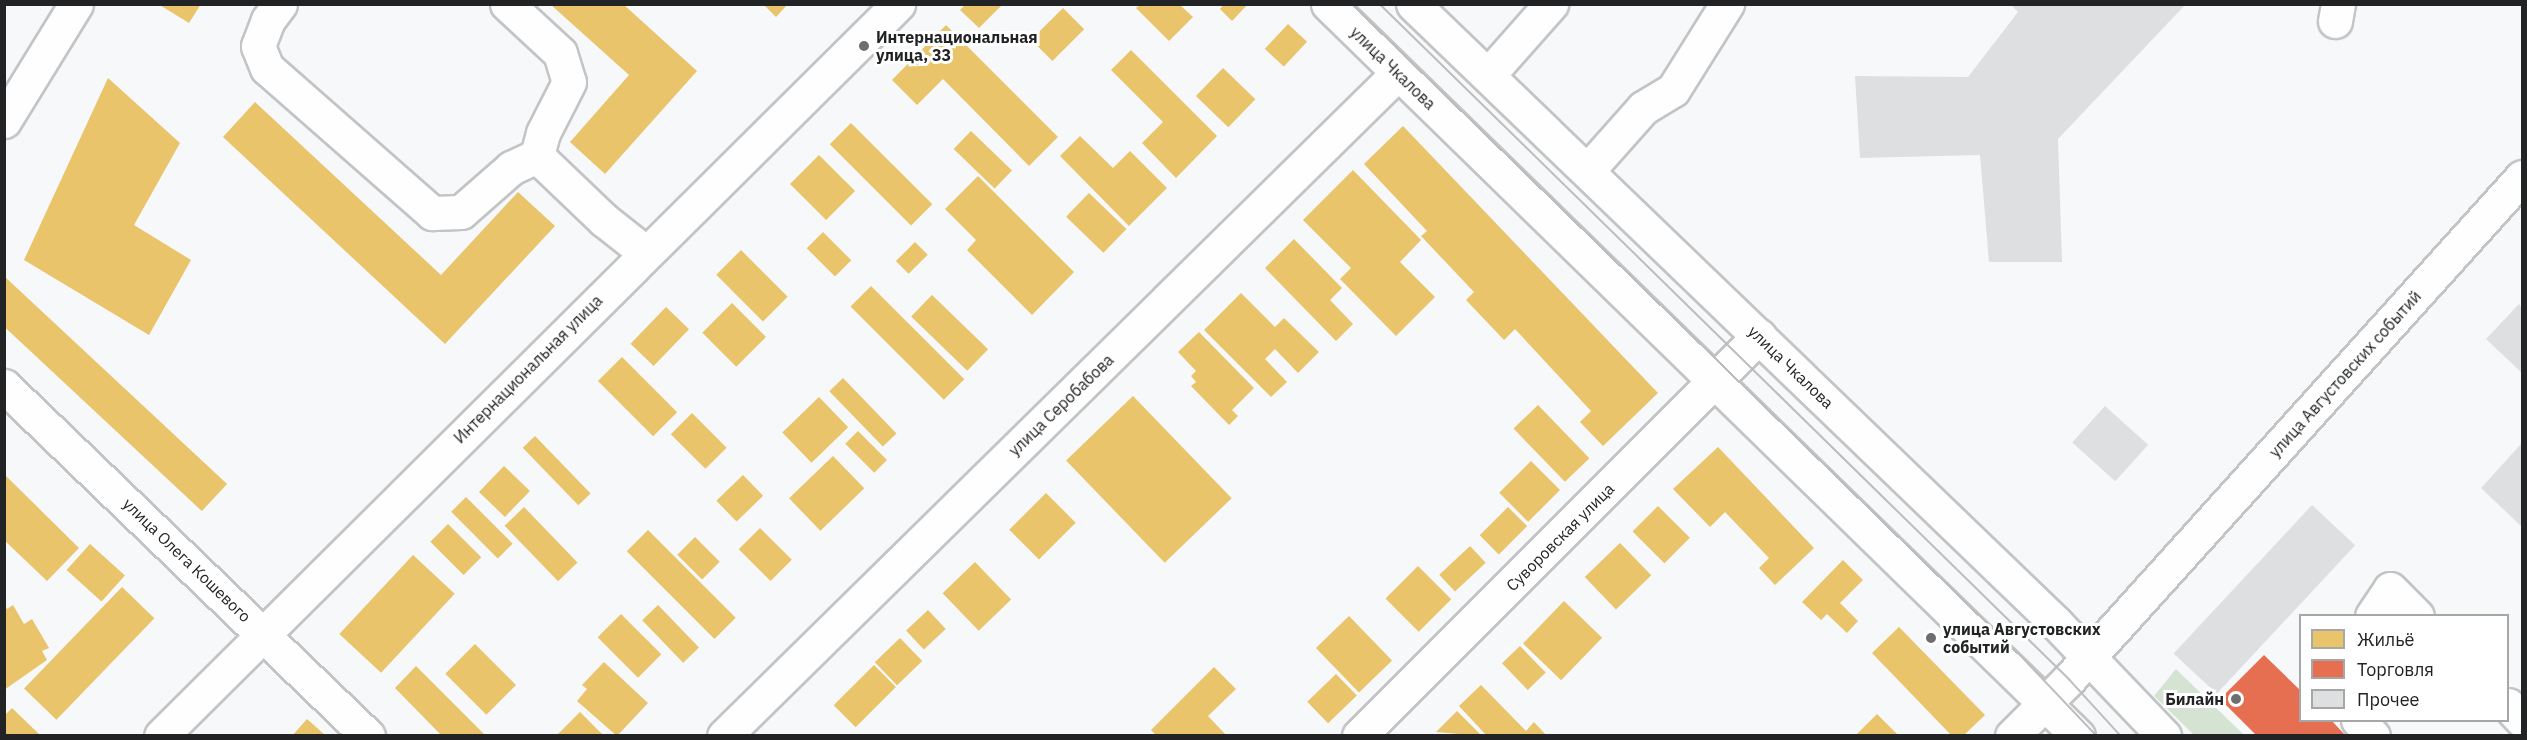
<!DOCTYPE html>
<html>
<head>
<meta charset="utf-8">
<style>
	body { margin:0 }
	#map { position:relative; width:2527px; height:740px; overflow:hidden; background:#f6f8fa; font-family:"IBM Plex Sans",sans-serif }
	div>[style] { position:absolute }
	.green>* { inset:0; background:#d5e3d3 }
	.homes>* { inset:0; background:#e9c46a; transform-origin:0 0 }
	.shops>* { inset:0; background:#e76f51 }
	.building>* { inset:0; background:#dedfe1; transform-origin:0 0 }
	.roads { filter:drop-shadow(2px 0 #c2c4c6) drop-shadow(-2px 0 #c2c4c6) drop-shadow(0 2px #c2c4c6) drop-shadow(0 -2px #c2c4c6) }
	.minor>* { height:33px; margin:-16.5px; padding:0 16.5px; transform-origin:16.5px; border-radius:16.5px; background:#fefefe }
	.major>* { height:33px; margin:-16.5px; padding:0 16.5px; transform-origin:16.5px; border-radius:16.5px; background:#fefefe }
	.tram>* { height:1.5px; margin:-0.75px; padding:0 0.75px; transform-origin:0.75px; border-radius:0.75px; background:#bcbdbe }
	.dots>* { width:16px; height:16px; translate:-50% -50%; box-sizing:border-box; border:3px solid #fff; border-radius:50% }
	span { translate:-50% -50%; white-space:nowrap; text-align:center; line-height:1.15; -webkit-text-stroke:6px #fff; paint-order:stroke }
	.poi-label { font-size:16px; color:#212324; font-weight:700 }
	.left { translate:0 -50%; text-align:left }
	.right { translate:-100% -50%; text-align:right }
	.street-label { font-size:16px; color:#212324 }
	.frame { position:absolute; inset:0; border:6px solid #212324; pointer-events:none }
	.legend { position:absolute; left:2299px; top:614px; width:210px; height:108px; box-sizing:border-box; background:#fff; border:2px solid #a6a7a7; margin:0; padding:8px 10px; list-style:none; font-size:18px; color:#212324 }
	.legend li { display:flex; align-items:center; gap:12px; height:30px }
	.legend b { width:30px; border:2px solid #a6a7a7 }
</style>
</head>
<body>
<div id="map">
	<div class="green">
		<i style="clip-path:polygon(2176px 669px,2244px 735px,2194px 735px,2154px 696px)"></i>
	</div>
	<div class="homes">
		<i style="clip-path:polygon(158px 4px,201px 4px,189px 23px)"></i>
		<i style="clip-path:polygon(550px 4px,623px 4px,697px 71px,605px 174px,570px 142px,629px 75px)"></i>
		<i style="clip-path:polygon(763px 4px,788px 4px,776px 17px)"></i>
		<i style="clip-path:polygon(966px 4px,1003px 4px,979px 28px,960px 10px)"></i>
		<i style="clip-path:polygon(1224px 4px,1248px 4px,1232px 21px,1220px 9px)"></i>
		<i style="clip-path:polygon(1140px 5px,1180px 5px,1193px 17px,1169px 41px,1136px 8px)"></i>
		<i style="left:1063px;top:8px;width:30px;height:45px;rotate:45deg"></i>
		<i style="left:1288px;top:24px;width:26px;height:34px;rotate:43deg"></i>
		<i style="clip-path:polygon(946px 25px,1058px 137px,1029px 166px,943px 79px,917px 105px,892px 80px)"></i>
		<i style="clip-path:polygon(1131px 50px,1217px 136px,1176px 178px,1142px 143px,1163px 122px,1111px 70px)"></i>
		<i style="left:1223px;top:68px;width:45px;height:39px;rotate:44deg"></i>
		<i style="clip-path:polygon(108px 78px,180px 143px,134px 225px,191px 260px,149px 335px,24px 260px)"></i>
		<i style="clip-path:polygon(255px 102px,441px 275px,518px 192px,555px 226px,445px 344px,223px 137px)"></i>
		<i style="left:851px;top:123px;width:115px;height:30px;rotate:45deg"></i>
		<i style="clip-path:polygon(1403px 126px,1658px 393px,1603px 446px,1580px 422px,1591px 411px,1515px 329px,1504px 340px,1466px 300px,1474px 292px,1421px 236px,1427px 231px,1364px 164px)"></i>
		<i style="left:971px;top:131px;width:57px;height:25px;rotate:44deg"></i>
		<i style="clip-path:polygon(1080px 136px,1113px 168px,1130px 151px,1167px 188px,1129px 226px,1060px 156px)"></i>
		<i style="left:819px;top:155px;width:51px;height:41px;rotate:45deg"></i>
		<i style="clip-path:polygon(1353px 170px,1421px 240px,1400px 262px,1435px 297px,1396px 336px,1340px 279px,1351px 268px,1303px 220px)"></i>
		<i style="clip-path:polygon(978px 176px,1074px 272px,1032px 315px,967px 250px,976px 240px,945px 209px)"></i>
		<i style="left:1089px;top:193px;width:52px;height:33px;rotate:44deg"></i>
		<i style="left:823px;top:232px;width:40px;height:23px;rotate:45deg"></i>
		<i style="clip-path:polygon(1294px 239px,1342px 288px,1330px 300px,1353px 324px,1336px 341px,1265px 268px)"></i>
		<i style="left:915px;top:242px;width:18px;height:27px;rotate:45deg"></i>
		<i style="left:741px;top:250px;width:66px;height:35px;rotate:45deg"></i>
		<i style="left:4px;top:276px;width:305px;height:37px;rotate:43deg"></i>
		<i style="left:871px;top:286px;width:132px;height:29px;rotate:45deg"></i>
		<i style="clip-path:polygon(1241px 293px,1275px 327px,1284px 318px,1319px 352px,1298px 373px,1275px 349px,1265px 359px,1287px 382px,1271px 397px,1204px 330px)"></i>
		<i style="left:932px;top:295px;width:78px;height:30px;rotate:44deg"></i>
		<i style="left:732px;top:303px;width:48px;height:42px;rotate:45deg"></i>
		<i style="left:666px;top:307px;width:32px;height:51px;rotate:44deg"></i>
		<i style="clip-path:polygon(1199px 332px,1254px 388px,1232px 410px,1238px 416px,1229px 425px,1191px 386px,1196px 382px,1191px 376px,1196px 371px,1178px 352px)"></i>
		<i style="left:622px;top:357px;width:78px;height:34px;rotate:45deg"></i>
		<i style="left:843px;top:378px;width:77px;height:19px;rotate:46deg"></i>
		<i style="left:1133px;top:396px;width:142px;height:93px;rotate:46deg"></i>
		<i style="left:819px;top:397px;width:42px;height:51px;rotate:46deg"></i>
		<i style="left:1538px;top:405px;width:74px;height:34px;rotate:46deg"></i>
		<i style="left:692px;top:413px;width:49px;height:30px;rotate:45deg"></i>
		<i style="left:858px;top:431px;width:41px;height:18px;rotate:45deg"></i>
		<i style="left:535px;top:436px;width:80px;height:17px;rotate:46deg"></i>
		<i style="clip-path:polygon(1718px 447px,1814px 548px,1775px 585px,1759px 568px,1769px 558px,1725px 512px,1710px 527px,1673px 489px)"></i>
		<i style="left:833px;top:456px;width:45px;height:61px;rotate:46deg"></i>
		<i style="left:1531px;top:461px;width:41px;height:45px;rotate:45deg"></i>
		<i style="left:504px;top:466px;width:36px;height:36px;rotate:44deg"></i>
		<i style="clip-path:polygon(4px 474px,79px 548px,47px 581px,4px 540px)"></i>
		<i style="left:743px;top:475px;width:29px;height:37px;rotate:46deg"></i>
		<i style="left:1046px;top:493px;width:42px;height:52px;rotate:45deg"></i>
		<i style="left:466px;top:497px;width:66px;height:21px;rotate:45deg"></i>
		<i style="left:1658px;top:506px;width:45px;height:36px;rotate:45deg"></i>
		<i style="left:524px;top:507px;width:77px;height:27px;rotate:46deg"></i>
		<i style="left:1508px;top:507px;width:27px;height:40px;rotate:45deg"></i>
		<i style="left:448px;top:524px;width:47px;height:25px;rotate:45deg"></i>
		<i style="left:760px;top:528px;width:45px;height:30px;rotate:45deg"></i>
		<i style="left:648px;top:530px;width:124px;height:30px;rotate:45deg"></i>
		<i style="left:695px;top:537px;width:35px;height:25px;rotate:45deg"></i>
		<i style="left:1620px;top:543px;width:45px;height:49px;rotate:46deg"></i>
		<i style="left:90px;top:544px;width:47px;height:35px;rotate:42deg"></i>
		<i style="left:1470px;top:546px;width:23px;height:42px;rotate:47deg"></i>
		<i style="left:413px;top:555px;width:57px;height:108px;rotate:43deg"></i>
		<i style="clip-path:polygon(1843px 560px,1863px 580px,1840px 603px,1858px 621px,1847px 633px,1827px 614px,1821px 620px,1802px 602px)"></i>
		<i style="left:975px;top:562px;width:52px;height:45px;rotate:46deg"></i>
		<i style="left:1418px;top:566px;width:47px;height:46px;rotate:45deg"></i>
		<i style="left:122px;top:587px;width:45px;height:141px;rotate:44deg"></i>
		<i style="left:1564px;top:601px;width:53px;height:59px;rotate:44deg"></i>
		<i style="clip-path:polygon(4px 604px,7px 609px,13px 605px,24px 624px,32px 619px,49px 648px,42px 651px,47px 660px,4px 690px)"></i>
		<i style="left:658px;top:605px;width:59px;height:22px;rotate:46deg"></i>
		<i style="left:928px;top:610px;width:26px;height:30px;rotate:47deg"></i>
		<i style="left:621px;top:614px;width:57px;height:33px;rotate:45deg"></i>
		<i style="left:1349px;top:616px;width:62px;height:46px;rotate:46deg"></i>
		<i style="clip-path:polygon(1899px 627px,1985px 715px,1963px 736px,1952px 736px,1872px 653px)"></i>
		<i style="left:900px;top:638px;width:32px;height:35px;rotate:46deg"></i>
		<i style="left:475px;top:644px;width:58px;height:42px;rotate:45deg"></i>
		<i style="left:1520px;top:646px;width:37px;height:25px;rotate:46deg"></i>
		<i style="clip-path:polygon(604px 662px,648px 703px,617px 736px,577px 701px,587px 689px,582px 685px)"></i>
		<i style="left:874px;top:665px;width:31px;height:57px;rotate:45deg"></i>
		<i style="clip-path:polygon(416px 666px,486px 736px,442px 736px,395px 688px)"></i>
		<i style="clip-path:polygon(1214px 667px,1236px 689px,1208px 716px,1227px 736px,1157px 736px,1151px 730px)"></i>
		<i style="left:1336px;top:674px;width:30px;height:40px;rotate:46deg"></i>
		<i style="clip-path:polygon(1481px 685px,1526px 731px,1534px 722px,1547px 736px,1487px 736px,1459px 706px)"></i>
		<i style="clip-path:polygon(12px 708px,39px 734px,38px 736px,4px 736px,4px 716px)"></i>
		<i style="clip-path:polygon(1457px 711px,1482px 736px,1436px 732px)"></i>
		<i style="clip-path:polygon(580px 712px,604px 736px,556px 736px)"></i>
		<i style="clip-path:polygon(1877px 714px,1899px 736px,1855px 736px)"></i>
		<i style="clip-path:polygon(307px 719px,326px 736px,292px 736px)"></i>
	</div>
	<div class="shops">
		<i style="clip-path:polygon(2264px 655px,2300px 690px,2300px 720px,2331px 720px,2346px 736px,2257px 736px,2220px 699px)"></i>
	</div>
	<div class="building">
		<i style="clip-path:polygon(2010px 4px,2186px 4px,2058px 139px,2062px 262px,1989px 262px,1980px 155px,1860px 158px,1855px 76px,1968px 77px,2018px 12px)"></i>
		<i style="clip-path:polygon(2519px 304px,2522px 308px,2522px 373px,2486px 339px)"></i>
		<i style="left:2105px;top:406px;width:58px;height:49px;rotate:42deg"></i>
		<i style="clip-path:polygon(2522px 443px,2522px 527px,2481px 488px)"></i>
		<i style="left:2312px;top:505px;width:59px;height:203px;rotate:43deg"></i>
	</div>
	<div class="roads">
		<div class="minor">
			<i style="left:280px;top:4px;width:20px;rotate:127deg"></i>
			<i style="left:268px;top:20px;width:28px;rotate:111deg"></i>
			<i style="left:258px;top:46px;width:24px;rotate:68deg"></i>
			<i style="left:267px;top:68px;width:220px;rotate:41.3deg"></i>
			<i style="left:432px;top:213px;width:29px;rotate:-2deg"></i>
			<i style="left:461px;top:212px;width:67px;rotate:-41.3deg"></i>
			<i style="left:511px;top:168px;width:29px;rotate:-25deg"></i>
			<i style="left:507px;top:4px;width:72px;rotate:42.8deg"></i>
			<i style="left:560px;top:53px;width:30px;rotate:73deg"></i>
			<i style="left:569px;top:82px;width:57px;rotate:117deg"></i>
			<i style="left:543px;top:133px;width:24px;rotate:105deg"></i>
			<i style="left:2335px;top:21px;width:17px;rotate:-80deg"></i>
			<i style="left:1489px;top:74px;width:94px;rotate:-48.5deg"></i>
			<i style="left:4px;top:121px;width:137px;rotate:-58.4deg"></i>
			<i style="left:537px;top:156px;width:93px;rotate:43.7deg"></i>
			<i style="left:604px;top:220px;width:53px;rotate:38.2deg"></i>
			<i style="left:1588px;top:170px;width:83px;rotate:-48.4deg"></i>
			<i style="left:1643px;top:108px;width:35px;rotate:-31deg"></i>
			<i style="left:1673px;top:90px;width:102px;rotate:-57.9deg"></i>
			<i style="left:4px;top:386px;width:505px;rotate:43.88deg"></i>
			<i style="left:2372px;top:616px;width:32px;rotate:-56deg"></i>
			<i style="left:2390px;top:589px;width:38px;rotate:45deg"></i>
			<i style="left:2508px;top:705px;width:21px;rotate:47deg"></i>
			<i style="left:2358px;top:720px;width:22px;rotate:47deg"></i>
			<i style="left:724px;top:736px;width:945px;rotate:-44.53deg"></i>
			<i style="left:1359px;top:736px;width:566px;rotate:-45deg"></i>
			<i style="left:2012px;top:736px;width:81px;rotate:-45deg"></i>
			<i style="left:2069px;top:679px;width:676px;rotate:-47.94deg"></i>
		</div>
		<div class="major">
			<i style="left:1328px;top:4px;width:1048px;rotate:44.3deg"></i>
			<i style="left:1413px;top:4px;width:894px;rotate:43.91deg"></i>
			<i style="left:2057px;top:624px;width:155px;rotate:46.3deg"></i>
			<i style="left:161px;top:736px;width:1039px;rotate:-44.8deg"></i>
		</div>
	</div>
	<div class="tram">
		<i style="left:1352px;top:4px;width:938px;rotate:44.27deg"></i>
		<i style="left:2024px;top:659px;width:106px;rotate:46.5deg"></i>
		<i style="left:1380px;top:4px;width:965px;rotate:44.41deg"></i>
		<i style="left:2069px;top:679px;width:77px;rotate:47.6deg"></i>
	</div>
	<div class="dots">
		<i style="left:864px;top:46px;background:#6c6e6f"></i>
		<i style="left:1931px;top:638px;background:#6c6e6f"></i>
		<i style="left:2236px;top:699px;background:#6c6e6f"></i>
	</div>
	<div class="poi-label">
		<span class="left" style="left:876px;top:46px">Интернациональная<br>улица, 33</span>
		<span class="left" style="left:1943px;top:638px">улица Августовских<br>событий</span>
		<span class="right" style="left:2224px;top:699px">Билайн</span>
	</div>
	<div class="street-label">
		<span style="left:1393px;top:68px;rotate:44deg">улица Чкалова</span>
		<span style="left:1791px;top:367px;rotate:44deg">улица Чкалова</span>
		<span style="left:528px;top:369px;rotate:-45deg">Интернациональная улица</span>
		<span style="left:2345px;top:374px;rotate:-48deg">улица Августовских событий</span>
		<span style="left:1061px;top:405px;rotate:-44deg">улица Серобабова</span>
		<span style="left:1560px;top:537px;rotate:-45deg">Суворовская улица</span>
		<span style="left:187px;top:560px;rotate:44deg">улица Олега Кошевого</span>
	</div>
	<div class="frame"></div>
	<ul class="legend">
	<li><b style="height:16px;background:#e9c46a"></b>Жильё</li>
	<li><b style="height:16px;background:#e76f51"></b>Торговля</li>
	<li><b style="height:16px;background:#dedfe1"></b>Прочее</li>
	</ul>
</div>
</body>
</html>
